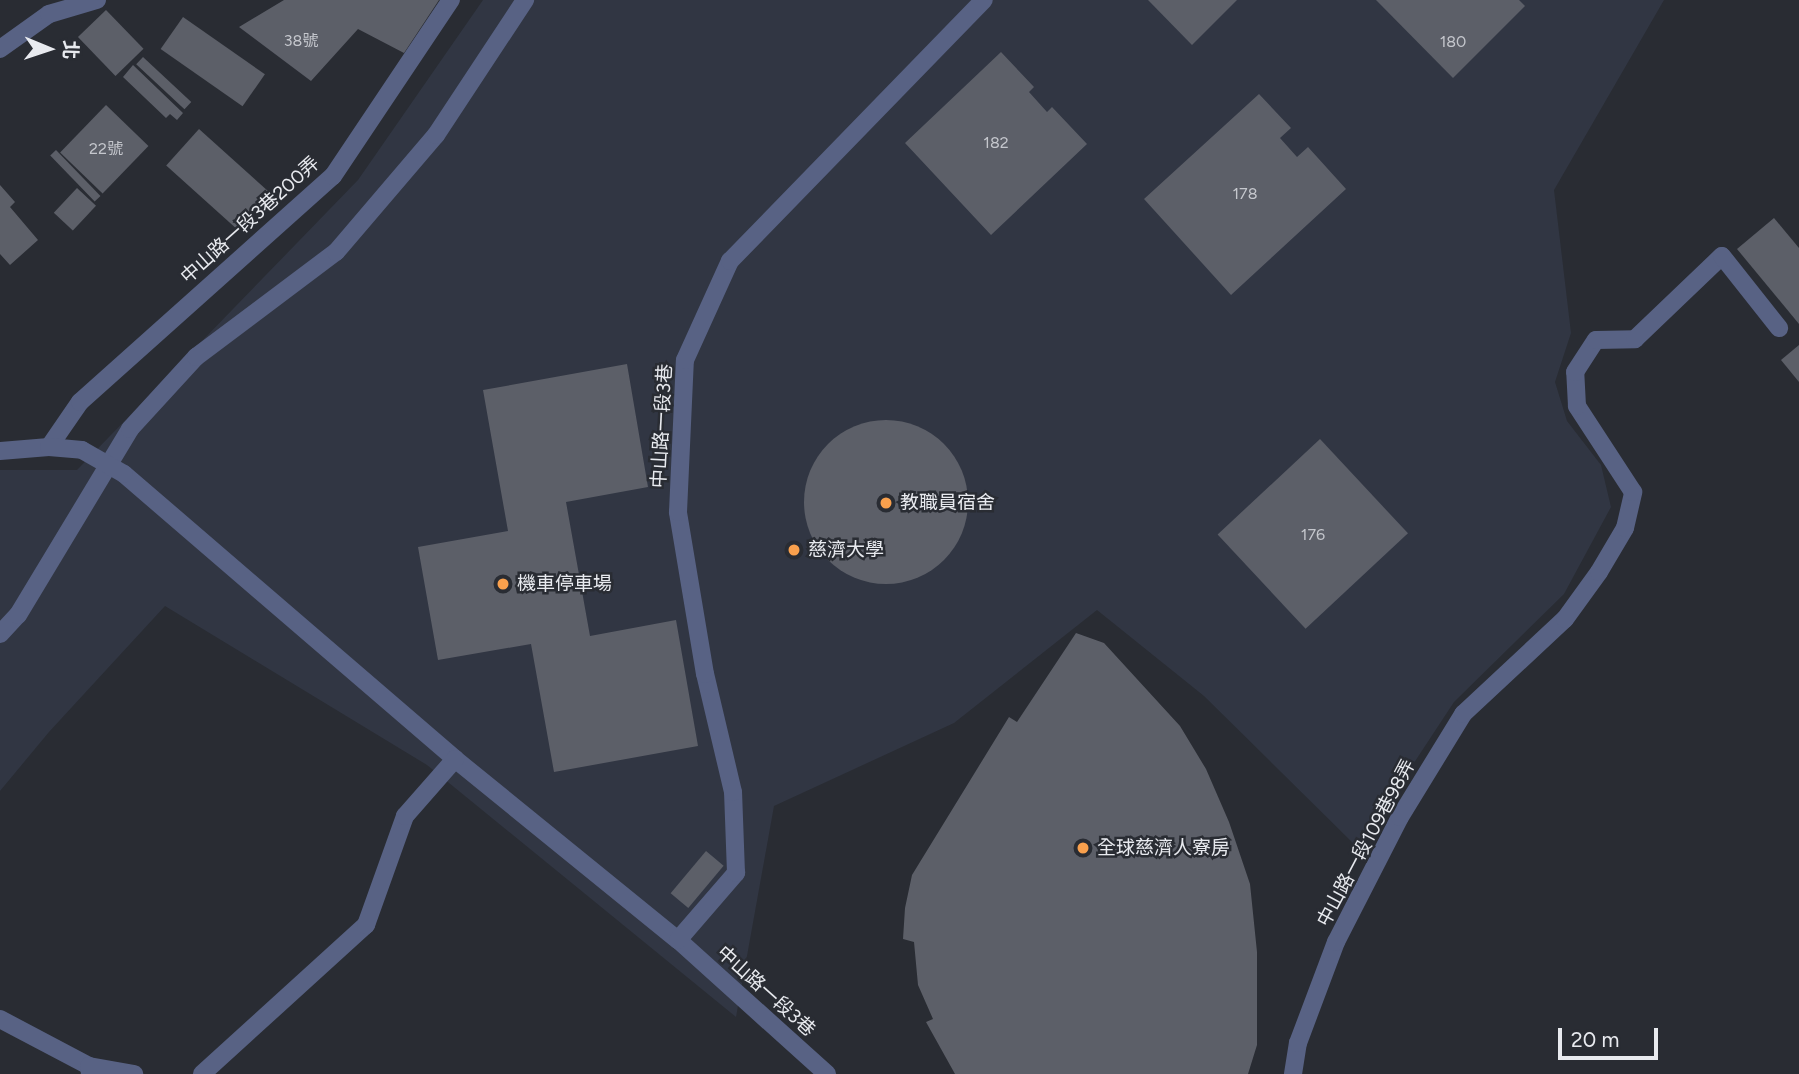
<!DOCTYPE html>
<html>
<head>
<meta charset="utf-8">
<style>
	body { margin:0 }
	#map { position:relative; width:1799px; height:1074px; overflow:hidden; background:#292c33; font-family:Figtree,"Noto Sans TC",sans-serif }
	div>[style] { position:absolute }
	.built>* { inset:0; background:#313643 }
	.building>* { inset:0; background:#5c5f68; transform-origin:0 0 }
	.round { border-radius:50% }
	.lane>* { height:18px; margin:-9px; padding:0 9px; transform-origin:9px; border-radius:9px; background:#586284 }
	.lane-bridge>* { height:18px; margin:-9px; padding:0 9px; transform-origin:9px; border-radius:9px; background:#586284 }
	.dots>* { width:19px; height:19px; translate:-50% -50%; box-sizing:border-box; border:4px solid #292c33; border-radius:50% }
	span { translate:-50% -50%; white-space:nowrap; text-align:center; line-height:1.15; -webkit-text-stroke:5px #292c33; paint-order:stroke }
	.number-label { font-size:16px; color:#c5c7cd }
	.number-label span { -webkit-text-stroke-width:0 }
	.street-label { font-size:19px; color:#e8eaef }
	.poi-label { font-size:19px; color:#e8eaef }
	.left { translate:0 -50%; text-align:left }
	.north { position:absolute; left:14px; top:14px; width:70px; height:70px; -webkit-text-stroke:5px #292c33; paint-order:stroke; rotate:92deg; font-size:19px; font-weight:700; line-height:28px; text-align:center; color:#e8eaef }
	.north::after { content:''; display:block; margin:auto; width:24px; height:32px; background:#e8eaef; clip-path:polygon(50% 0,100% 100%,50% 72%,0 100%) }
	.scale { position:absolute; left:1558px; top:1028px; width:100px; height:32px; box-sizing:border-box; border:4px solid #e8eaef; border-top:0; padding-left:9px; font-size:21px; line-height:24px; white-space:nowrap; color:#e8eaef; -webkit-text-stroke:5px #292c33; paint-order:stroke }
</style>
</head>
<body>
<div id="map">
	<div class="built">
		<i style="clip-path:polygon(483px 0,1664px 0,1554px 190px,1571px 333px,1555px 382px,1567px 421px,1601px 465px,1611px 507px,1564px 594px,1454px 702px,1358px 848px,1204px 696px,1097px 610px,954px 723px,774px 806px,736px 1017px,427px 765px,165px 606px,49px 732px,0 791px,0 470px,77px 470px,358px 180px)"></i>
	</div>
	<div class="building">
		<i style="clip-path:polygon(284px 0,439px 0,404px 53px,358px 29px,311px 81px,239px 27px)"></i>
		<i style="clip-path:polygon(1148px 0,1237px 0,1192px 45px)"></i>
		<i style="clip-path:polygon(1376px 0,1519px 0,1525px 6px,1453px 78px)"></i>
		<i style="left:106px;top:10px;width:54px;height:39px;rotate:46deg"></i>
		<i style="left:183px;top:17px;width:100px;height:39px;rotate:35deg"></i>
		<i style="clip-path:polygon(1001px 52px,1034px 87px,1029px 92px,1047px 112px,1052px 107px,1087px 144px,991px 235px,905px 143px)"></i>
		<i style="left:143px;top:57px;width:66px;height:10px;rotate:43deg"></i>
		<i style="clip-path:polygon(133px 65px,183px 113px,177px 120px,170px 114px,166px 118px,123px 77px)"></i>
		<i style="clip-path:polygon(1259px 94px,1291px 128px,1280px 138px,1297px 157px,1308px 147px,1346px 189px,1231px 295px,1144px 199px)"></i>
		<i style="left:106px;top:105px;width:59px;height:66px;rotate:44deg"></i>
		<i style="left:199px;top:129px;width:95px;height:49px;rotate:42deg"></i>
		<i style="left:56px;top:150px;width:64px;height:8px;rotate:46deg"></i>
		<i style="clip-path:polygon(0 185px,15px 202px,10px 207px,38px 240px,10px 265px,0 254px)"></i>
		<i style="left:77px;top:188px;width:26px;height:34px;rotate:43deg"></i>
		<i style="clip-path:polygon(1774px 218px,1799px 248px,1799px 324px,1737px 249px)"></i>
		<i style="clip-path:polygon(1799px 345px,1799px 382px,1781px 360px)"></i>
		<i style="clip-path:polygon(627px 364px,648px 487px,566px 502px,590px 636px,676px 620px,698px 746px,554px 772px,531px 644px,438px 660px,418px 547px,508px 531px,483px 390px)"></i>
		<i class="round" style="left:804px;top:420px;width:164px;height:164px"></i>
		<i style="left:1320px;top:439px;width:129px;height:140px;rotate:47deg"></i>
		<i style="clip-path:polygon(1076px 633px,1104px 643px,1180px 726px,1206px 769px,1229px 822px,1250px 884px,1257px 952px,1257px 1045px,1248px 1074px,955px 1074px,926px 1022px,933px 1019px,918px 985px,914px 942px,903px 939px,905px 908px,912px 875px,1009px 717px,1017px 722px)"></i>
		<i style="left:706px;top:851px;width:23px;height:55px;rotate:40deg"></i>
	</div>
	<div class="lane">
		<i style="left:0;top:49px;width:60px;rotate:-35.5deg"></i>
		<i style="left:49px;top:14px;width:50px;rotate:-16.3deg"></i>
		<i style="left:49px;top:447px;width:55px;rotate:-55.4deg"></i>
		<i style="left:80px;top:402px;width:339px;rotate:-41.8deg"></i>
		<i style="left:333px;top:176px;width:212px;rotate:-56.2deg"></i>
		<i style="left:0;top:451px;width:49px;rotate:-4.7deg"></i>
		<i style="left:49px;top:447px;width:33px;rotate:5deg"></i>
		<i style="left:124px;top:474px;width:437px;rotate:40.7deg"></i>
		<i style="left:455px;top:759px;width:287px;rotate:39.1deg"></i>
		<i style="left:0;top:634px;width:26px;rotate:-47deg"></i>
		<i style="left:18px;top:615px;width:217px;rotate:-58.9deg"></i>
		<i style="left:130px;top:429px;width:98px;rotate:-47.5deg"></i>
		<i style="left:196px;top:357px;width:175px;rotate:-36.9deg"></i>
		<i style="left:336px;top:252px;width:154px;rotate:-49.5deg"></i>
		<i style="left:436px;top:135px;width:162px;rotate:-56.6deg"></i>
		<i style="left:0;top:1019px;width:101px;rotate:27.8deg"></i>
		<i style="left:89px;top:1066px;width:8px;rotate:83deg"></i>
		<i style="left:89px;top:1066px;width:46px;rotate:10.1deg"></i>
		<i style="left:202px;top:1074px;width:222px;rotate:-42.3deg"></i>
		<i style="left:366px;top:925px;width:116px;rotate:-70.3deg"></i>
		<i style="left:405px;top:816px;width:76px;rotate:-48.7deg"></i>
		<i style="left:827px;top:1074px;width:200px;rotate:-138deg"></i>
		<i style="left:678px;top:940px;width:89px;rotate:-49.1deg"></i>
		<i style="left:736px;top:873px;width:81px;rotate:-92.1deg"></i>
		<i style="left:733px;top:792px;width:121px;rotate:-103.3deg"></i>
		<i style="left:705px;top:674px;width:164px;rotate:-99.5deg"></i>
		<i style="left:678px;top:512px;width:152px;rotate:-87.4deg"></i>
		<i style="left:685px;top:360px;width:109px;rotate:-65.6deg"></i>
		<i style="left:730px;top:261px;width:364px;rotate:-45.8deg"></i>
		<i style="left:1293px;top:1074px;width:31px;rotate:-81deg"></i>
		<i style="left:1298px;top:1043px;width:108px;rotate:-69.4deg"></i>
		<i style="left:1336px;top:942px;width:140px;rotate:-62.9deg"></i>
		<i style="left:1400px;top:817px;width:121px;rotate:-58.5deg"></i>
		<i style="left:1463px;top:714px;width:139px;rotate:-43deg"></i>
		<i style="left:1565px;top:619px;width:58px;rotate:-54.1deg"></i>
		<i style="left:1599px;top:572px;width:51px;rotate:-59.4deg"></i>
		<i style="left:1625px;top:528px;width:37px;rotate:-77deg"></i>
		<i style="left:1633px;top:492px;width:103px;rotate:-123.1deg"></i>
		<i style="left:1577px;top:406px;width:34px;rotate:-93deg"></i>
		<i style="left:1575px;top:372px;width:38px;rotate:-57deg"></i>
		<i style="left:1596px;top:340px;width:39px;rotate:-1deg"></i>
		<i style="left:1635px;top:339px;width:120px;rotate:-43.7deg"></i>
		<i style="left:1722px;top:256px;width:92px;rotate:51.6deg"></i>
	</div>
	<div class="lane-bridge">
		<i style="left:82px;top:450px;width:48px;rotate:29.7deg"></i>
	</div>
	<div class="dots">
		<i style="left:886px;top:503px;background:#f9a04d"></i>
		<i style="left:794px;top:550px;background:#f9a04d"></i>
		<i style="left:503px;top:584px;background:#f9a04d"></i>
		<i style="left:1083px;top:848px;background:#f9a04d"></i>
	</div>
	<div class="number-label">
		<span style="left:301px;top:41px">38號</span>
		<span style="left:1453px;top:42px">180</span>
		<span style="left:996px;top:143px">182</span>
		<span style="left:106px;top:149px">22號</span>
		<span style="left:1245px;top:194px">178</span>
		<span style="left:1313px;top:535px">176</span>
	</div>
	<div class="street-label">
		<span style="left:250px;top:220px;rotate:-42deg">中山路一段3巷200弄</span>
		<span style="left:662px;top:426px;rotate:-87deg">中山路一段3巷</span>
		<span style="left:1366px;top:843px;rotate:-62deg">中山路一段109巷98弄</span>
		<span style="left:766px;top:991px;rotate:42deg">中山路一段3巷</span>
	</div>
	<div class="poi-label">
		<span class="left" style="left:900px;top:503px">教職員宿舍</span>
		<span class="left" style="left:808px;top:550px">慈濟大學</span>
		<span class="left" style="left:517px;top:584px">機車停車場</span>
		<span class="left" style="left:1097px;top:848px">全球慈濟人寮房</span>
	</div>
	<div class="north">北</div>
	<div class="scale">20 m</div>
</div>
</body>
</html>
